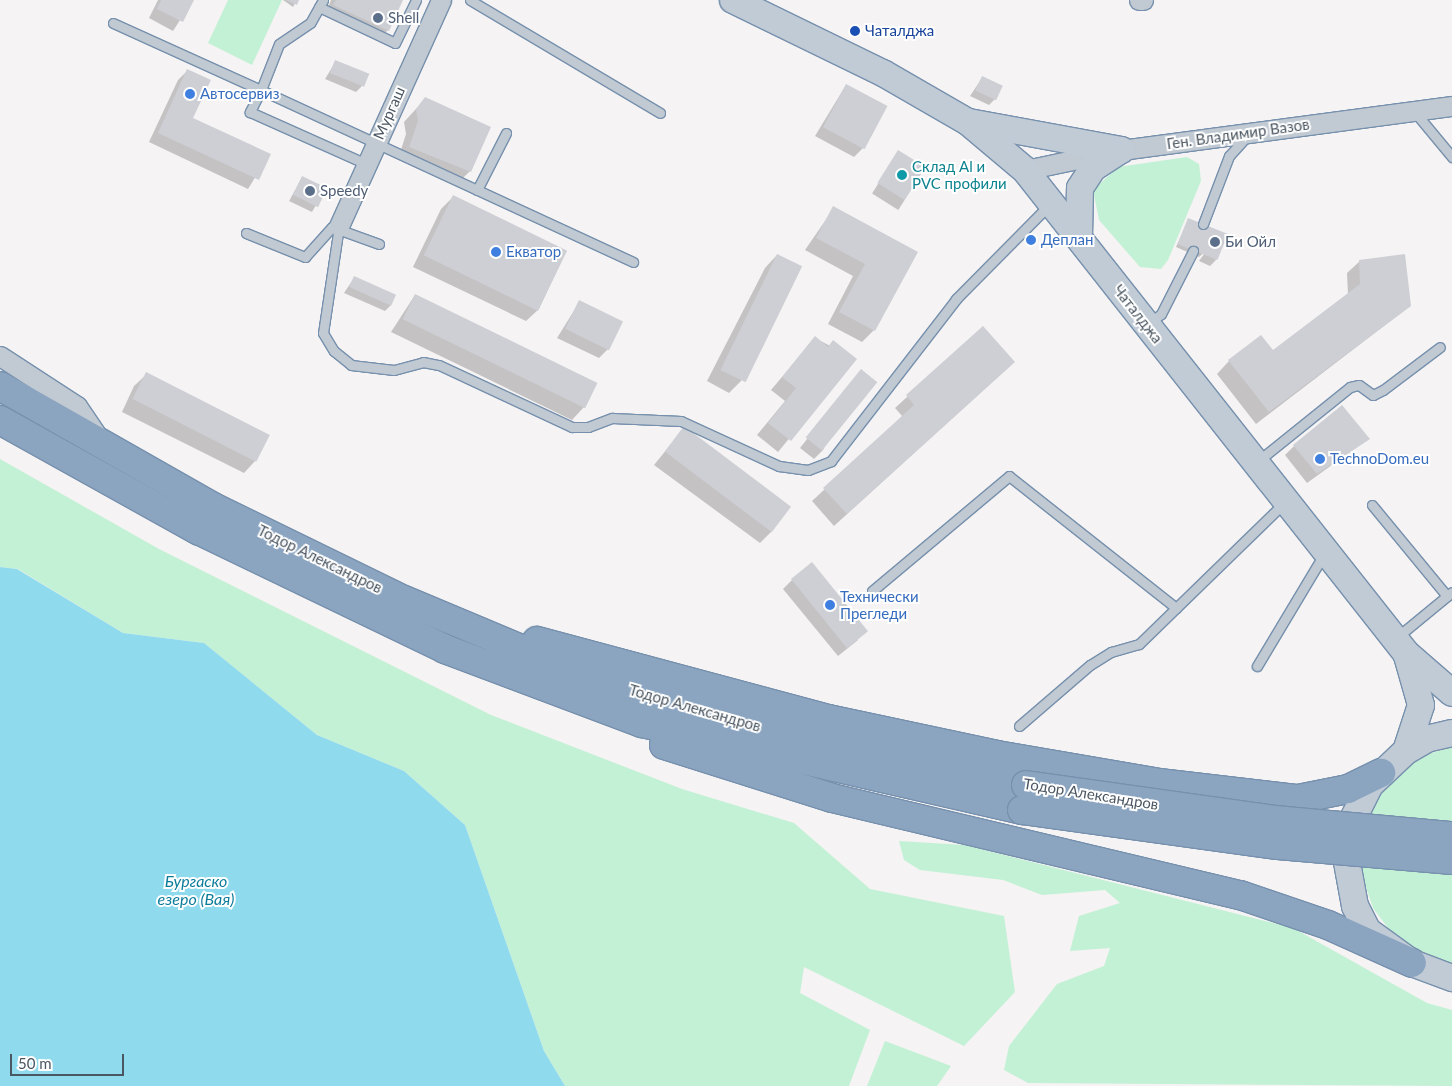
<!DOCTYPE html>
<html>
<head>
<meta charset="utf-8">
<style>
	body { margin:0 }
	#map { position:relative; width:1452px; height:1086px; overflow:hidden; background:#f5f3f3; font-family:Lato,sans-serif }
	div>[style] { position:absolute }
	.green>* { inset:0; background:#c3f1d5 }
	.water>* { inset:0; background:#90daee }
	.shadow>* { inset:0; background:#0003; transform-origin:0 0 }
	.building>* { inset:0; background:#cdcfd5; transform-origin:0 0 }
	.roads { filter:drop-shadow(1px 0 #7690ad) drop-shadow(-1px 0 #7690ad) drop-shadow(0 1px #7690ad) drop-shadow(0 -1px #7690ad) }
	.lane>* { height:9px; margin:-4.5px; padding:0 4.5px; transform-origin:4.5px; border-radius:4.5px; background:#c1cad2 }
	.street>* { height:19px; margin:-9.5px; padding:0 9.5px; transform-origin:9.5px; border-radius:9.5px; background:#c1cad2 }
	.secondary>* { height:26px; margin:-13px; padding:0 13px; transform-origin:13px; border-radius:13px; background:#c1cbd6 }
	.highway>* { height:28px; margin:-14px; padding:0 14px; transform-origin:14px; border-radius:14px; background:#8ba5c1 }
	.bridges { filter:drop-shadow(1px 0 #7690ad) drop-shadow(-1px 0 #7690ad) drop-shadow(0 1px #7690ad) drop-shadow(0 -1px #7690ad) }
	.highway-bridge>* { height:28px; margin:-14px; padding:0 14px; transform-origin:14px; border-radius:14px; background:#8ba5c1 }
	.dots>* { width:14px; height:14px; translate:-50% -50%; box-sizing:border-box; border:2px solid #fff; border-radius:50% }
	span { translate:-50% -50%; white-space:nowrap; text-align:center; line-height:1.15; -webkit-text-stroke:4px #fff; paint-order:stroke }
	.service-label { font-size:15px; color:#4e5e75 }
	.left { translate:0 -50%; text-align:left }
	.transit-label { font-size:15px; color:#164399 }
	.shop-label { font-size:15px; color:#366cbe }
	.street-label { font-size:15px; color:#4a5661 }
	.culture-label { font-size:15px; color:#0d838f }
	.water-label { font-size:16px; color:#0c7c9b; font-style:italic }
	.scale { position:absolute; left:10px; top:1054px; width:114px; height:22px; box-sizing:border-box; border:2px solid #4a5661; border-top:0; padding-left:6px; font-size:15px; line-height:18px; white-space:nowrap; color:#4a5661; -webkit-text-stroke:4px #fff; paint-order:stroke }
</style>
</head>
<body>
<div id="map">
	<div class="green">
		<i style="clip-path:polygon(228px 0,282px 0,252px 65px,208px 43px)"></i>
		<i style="clip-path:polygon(1187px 157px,1199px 164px,1201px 181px,1168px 260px,1161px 269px,1140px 267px,1099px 220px,1093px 190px,1118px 167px)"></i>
		<i style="clip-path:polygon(0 459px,159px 549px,491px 715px,682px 789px,794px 823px,870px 889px,1004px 916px,1015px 992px,964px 1046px,804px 967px,800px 993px,870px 1030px,849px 1086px,565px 1086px,544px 1051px,465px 825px,404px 771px,317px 735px,204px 643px,123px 633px,18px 569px,0 567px)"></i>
		<i style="clip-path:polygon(1452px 747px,1452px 966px,1413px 950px,1394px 936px,1373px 908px,1361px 872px,1361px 839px,1372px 805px,1390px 780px,1421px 756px)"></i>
		<i style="clip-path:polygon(899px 841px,964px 845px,1293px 928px,1427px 1003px,1452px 1010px,1452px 1086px,1028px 1083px,1004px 1070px,1009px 1046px,1057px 984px,1104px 966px,1110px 948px,1070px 951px,1079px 916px,1120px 903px,1105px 890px,1042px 895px,1003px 880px,920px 870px,904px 860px)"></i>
		<i style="clip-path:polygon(885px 1041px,951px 1066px,937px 1086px,867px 1086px)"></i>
	</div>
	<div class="water">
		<i style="clip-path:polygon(0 567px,17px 569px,123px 633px,204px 643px,317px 735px,404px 771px,465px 825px,544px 1051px,565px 1086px,0 1086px)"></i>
	</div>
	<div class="shadow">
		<i style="clip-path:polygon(158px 0,193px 0,173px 31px,149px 18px)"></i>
		<i style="clip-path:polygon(283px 0,297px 0,293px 7px)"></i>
		<i style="clip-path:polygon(331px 0,401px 0,388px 30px,379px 39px,325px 15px)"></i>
		<i style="clip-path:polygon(336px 61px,362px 86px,356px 92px,325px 79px)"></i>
		<i style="clip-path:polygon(187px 71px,191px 119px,269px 155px,248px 189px,149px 142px,178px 80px)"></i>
		<i style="clip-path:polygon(982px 78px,995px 99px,989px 105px,970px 96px)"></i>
		<i style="clip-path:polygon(846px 85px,863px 148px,854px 157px,815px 136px)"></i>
		<i style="clip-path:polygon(426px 98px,470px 171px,458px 183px,398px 159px,406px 134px,404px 122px)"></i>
		<i style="left:898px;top:152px;width:31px;height:49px;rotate:32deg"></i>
		<i style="clip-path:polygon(302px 178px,326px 188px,312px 212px,289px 201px)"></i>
		<i style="clip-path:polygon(453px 197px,566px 251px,539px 309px,526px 321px,413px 267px,441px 209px)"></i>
		<i style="clip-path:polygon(834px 208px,916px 252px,874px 330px,862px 342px,828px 324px,853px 276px,805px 250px)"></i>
		<i style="clip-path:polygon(1189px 219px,1216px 260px,1210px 266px,1199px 261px,1207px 250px,1199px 257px,1176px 247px)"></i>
		<i style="clip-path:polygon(777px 255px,741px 381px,729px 393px,707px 381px,765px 268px)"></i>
		<i style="clip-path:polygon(1360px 261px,1410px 306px,1256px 424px,1217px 374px,1229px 361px,1273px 352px,1348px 295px,1347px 273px)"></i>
		<i style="clip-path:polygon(354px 278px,391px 305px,385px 311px,344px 293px)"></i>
		<i style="clip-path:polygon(415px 295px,584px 407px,572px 420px,391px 332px)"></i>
		<i style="clip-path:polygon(580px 301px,608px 349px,599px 358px,557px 338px)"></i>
		<i style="clip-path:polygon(983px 328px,1014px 362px,834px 526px,812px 501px,903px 417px,895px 408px)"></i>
		<i style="clip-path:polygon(815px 338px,855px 359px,778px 452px,757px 435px,785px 401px,771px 390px)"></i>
		<i style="clip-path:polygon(861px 371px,823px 450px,814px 459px,800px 448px)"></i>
		<i style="clip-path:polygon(147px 374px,256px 460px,244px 473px,122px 412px,134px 386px)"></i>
		<i style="clip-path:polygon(684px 428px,772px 531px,760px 543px,654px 465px)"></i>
		<i style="clip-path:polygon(1368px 439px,1307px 483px,1285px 455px,1294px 446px)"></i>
		<i style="clip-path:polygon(792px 580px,858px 640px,838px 656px,783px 589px)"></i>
	</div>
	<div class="building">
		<i style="clip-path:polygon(161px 0,194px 0,183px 22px,157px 9px)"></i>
		<i style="clip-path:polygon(286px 0,299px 0,297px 5px)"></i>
		<i style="clip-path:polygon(336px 0,403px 0,389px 31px,333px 5px)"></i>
		<i style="left:335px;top:60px;width:37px;height:14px;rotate:22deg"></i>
		<i style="clip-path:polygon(187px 69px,211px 80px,193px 118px,271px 154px,259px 180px,158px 133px)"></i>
		<i style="left:982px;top:76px;width:23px;height:16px;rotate:25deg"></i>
		<i style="left:846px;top:84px;width:47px;height:49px;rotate:28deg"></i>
		<i style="clip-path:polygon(425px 97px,491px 127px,471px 172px,409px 147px,418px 121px,416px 109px)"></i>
		<i style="left:898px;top:150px;width:32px;height:39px;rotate:32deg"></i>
		<i style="left:302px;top:176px;width:28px;height:21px;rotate:26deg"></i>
		<i style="left:453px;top:195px;width:127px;height:67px;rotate:26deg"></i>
		<i style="clip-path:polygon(833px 206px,918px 252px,875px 331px,839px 312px,865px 264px,816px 238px)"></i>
		<i style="left:1188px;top:218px;width:43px;height:28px;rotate:22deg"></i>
		<i style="left:777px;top:254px;width:28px;height:129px;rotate:26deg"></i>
		<i style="clip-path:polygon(1405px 254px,1411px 306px,1269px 412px,1228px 360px,1261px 335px,1273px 350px,1360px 284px,1359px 260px)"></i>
		<i style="left:354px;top:276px;width:46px;height:12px;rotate:24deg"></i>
		<i style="left:415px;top:294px;width:203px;height:28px;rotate:26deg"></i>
		<i style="left:579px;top:300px;width:49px;height:32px;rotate:26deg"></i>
		<i style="clip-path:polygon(983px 326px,1015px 362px,847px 514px,823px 488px,914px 405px,906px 395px)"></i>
		<i style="clip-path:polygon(815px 336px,828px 347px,833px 340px,857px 359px,791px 441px,768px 423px,796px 388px,782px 377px)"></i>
		<i style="left:861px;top:369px;width:21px;height:88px;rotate:39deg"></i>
		<i style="left:146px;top:372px;width:139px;height:30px;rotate:27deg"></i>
		<i style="clip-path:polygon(1342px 405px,1370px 439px,1317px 474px,1293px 445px)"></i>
		<i style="left:684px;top:426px;width:134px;height:32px;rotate:37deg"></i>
		<i style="left:812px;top:562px;width:89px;height:27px;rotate:51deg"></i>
	</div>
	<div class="roads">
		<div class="lane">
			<i style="left:323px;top:0;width:26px;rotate:119deg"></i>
			<i style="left:310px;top:23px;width:37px;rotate:146deg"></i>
			<i style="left:279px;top:44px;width:49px;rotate:111.4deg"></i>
			<i style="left:261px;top:90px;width:410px;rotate:24.8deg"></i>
			<i style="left:470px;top:0;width:221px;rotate:30.7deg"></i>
			<i style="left:319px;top:7px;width:84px;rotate:25.3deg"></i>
			<i style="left:395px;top:43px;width:48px;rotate:-64deg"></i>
			<i style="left:113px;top:23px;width:162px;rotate:24.4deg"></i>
			<i style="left:261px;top:90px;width:25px;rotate:117deg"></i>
			<i style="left:250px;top:112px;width:127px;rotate:24.1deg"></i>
			<i style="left:1414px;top:111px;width:60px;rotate:50.4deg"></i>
			<i style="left:477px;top:190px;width:64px;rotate:-63deg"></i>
			<i style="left:1203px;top:224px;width:73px;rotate:-69.1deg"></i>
			<i style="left:1229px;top:156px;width:27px;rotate:-48deg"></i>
			<i style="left:339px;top:226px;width:108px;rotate:98.5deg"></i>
			<i style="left:323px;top:333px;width:21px;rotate:59deg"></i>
			<i style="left:334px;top:351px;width:22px;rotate:39deg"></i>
			<i style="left:351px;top:365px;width:43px;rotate:6.6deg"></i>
			<i style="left:394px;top:370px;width:30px;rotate:-15deg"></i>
			<i style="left:423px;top:362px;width:16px;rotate:11deg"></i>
			<i style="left:439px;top:365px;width:147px;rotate:25deg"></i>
			<i style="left:572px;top:427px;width:16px"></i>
			<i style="left:588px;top:427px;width:26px;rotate:-21deg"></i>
			<i style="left:612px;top:418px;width:69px;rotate:2.5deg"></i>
			<i style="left:681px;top:421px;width:108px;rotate:24.7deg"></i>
			<i style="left:779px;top:466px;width:29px;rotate:8deg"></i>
			<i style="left:808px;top:470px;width:25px;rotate:-21deg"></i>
			<i style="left:831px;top:461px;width:205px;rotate:-52.3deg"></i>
			<i style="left:956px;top:299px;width:132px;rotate:-45.3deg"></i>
			<i style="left:246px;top:233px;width:64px;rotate:22.1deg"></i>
			<i style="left:305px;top:257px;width:40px;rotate:-48deg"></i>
			<i style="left:332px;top:227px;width:50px;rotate:19.9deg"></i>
			<i style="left:1149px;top:323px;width:15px;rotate:-37deg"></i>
			<i style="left:1161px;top:314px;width:71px;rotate:-63.1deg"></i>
			<i style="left:1258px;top:461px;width:118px;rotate:-38.8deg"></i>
			<i style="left:1350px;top:387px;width:9px;rotate:-13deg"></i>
			<i style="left:1359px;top:385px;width:17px;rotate:36deg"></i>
			<i style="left:1373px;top:395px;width:11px;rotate:-27deg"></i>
			<i style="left:1383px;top:390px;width:71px;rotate:-37deg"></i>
			<i style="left:1372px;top:505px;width:118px;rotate:50.5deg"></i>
			<i style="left:872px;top:591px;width:179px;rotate:-40deg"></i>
			<i style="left:1009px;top:476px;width:213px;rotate:38.3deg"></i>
			<i style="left:1396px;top:638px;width:72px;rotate:-39.4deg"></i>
			<i style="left:1257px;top:666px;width:131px;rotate:-59.1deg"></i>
			<i style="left:1019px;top:726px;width:94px;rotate:-40.7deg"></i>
			<i style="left:1090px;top:665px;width:25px;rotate:-32deg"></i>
			<i style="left:1111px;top:652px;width:29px;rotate:-16deg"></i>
			<i style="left:1139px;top:644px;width:202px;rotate:-44.2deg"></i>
		</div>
		<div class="street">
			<i style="left:1139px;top:0;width:4px"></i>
			<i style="left:1025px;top:170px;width:98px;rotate:-11.8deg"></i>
			<i style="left:1121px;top:150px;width:334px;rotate:-7.6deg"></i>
			<i style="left:339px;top:226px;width:248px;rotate:-65.7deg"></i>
			<i style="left:0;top:356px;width:92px;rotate:33deg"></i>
			<i style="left:77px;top:406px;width:40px;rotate:56deg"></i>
		</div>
		<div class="secondary">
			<i style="left:733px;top:0;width:167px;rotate:26deg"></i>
			<i style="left:883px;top:73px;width:98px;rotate:30deg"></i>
			<i style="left:968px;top:122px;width:75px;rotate:40.1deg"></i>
			<i style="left:1025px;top:170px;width:615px;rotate:51.73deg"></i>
			<i style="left:1406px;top:653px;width:61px;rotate:41deg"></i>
			<i style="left:969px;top:122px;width:155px;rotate:10.4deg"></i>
			<i style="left:1079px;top:238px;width:50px;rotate:-88.9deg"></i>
			<i style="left:1080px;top:188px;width:24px;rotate:-57deg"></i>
			<i style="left:1093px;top:168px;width:33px;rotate:-33deg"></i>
			<i style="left:1452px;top:733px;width:26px;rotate:167deg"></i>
			<i style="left:1427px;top:739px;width:24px;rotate:150deg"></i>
			<i style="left:1406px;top:751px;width:50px;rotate:136.6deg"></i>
			<i style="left:1370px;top:785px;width:42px;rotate:116.6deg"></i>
			<i style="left:1351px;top:823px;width:34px;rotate:98deg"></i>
			<i style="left:1346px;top:857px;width:50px;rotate:79.6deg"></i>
			<i style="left:1355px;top:906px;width:28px;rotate:63deg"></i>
			<i style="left:1368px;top:931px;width:54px;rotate:36deg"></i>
			<i style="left:1412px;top:963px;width:43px;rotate:20.6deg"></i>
			<i style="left:1406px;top:751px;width:48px;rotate:-71.9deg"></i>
			<i style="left:1421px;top:705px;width:51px;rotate:-105.9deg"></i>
		</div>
		<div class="highway">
			<i style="left:0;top:386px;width:245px;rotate:29.6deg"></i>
			<i style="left:213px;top:507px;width:212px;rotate:26deg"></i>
			<i style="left:404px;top:600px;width:179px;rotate:22.7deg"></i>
			<i style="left:569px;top:669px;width:93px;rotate:19.4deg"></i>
			<i style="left:657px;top:700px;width:169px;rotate:14.4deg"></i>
			<i style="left:821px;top:742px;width:209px;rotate:11.8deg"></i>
			<i style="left:0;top:420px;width:227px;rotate:29.1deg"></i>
			<i style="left:198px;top:530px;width:274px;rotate:25.7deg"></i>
			<i style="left:445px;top:649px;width:210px;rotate:20.6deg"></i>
			<i style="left:642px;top:723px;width:390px;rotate:12.9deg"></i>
			<i style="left:537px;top:641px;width:301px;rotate:15deg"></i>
			<i style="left:828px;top:719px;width:173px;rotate:12deg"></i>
			<i style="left:997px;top:755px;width:164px;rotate:9.8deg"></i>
			<i style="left:1159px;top:783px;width:140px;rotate:6.6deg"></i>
			<i style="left:1298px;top:799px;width:51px;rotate:-11.3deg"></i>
			<i style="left:1348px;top:789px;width:37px;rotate:-26deg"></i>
			<i style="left:664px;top:745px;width:176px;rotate:17.5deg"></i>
			<i style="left:832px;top:798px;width:419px;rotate:13.4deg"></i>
			<i style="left:1240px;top:895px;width:93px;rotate:18.8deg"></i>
			<i style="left:1328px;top:925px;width:92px;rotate:24.3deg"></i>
		</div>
	</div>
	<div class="bridges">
		<div class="highway-bridge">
			<i style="left:1026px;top:785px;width:251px;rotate:8deg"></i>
			<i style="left:1275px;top:820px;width:178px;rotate:5.2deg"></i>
			<i style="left:1022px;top:810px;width:258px;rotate:7.8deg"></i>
			<i style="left:1278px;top:845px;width:175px;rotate:4.9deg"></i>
		</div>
	</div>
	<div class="dots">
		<i style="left:378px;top:18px;background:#5c6f8a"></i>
		<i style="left:855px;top:31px;background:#1a4fb4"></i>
		<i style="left:190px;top:94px;background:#3f7fe0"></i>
		<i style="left:902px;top:175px;background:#0f9aa8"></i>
		<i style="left:310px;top:191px;background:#5c6f8a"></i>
		<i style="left:1031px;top:240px;background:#3f7fe0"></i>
		<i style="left:1215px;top:242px;background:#5c6f8a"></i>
		<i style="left:496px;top:252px;background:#3f7fe0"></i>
		<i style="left:1320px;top:459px;background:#3f7fe0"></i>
		<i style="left:830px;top:605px;background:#3f7fe0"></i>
	</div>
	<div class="service-label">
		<span class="left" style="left:388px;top:18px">Shell</span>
		<span class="left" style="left:320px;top:191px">Speedy</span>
		<span class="left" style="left:1225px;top:242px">Би Ойл</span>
	</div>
	<div class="transit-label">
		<span class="left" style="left:865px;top:31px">Чаталджа</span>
	</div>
	<div class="shop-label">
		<span class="left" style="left:200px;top:94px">Автосервиз</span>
		<span class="left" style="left:1041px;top:240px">Деплан</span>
		<span class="left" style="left:506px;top:252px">Екватор</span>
		<span class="left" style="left:1330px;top:459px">TechnoDom.eu</span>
		<span class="left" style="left:840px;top:605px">Технически<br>Прегледи</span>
	</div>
	<div class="street-label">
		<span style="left:389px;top:113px;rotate:-66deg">Мургаш</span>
		<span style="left:1238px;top:134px;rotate:-8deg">Ген. Владимир Вазов</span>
		<span style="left:1138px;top:314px;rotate:52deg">Чаталджа</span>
		<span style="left:320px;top:559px;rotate:26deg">Тодор Александров</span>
		<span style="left:695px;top:708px;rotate:16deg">Тодор Александров</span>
		<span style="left:1091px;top:794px;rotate:9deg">Тодор Александров</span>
	</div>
	<div class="culture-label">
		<span class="left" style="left:912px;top:175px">Склад Al и<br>PVC профили</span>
	</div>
	<div class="water-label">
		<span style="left:196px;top:890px">Бургаско<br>езеро (Вая)</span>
	</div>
	<div class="scale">50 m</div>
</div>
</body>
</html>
